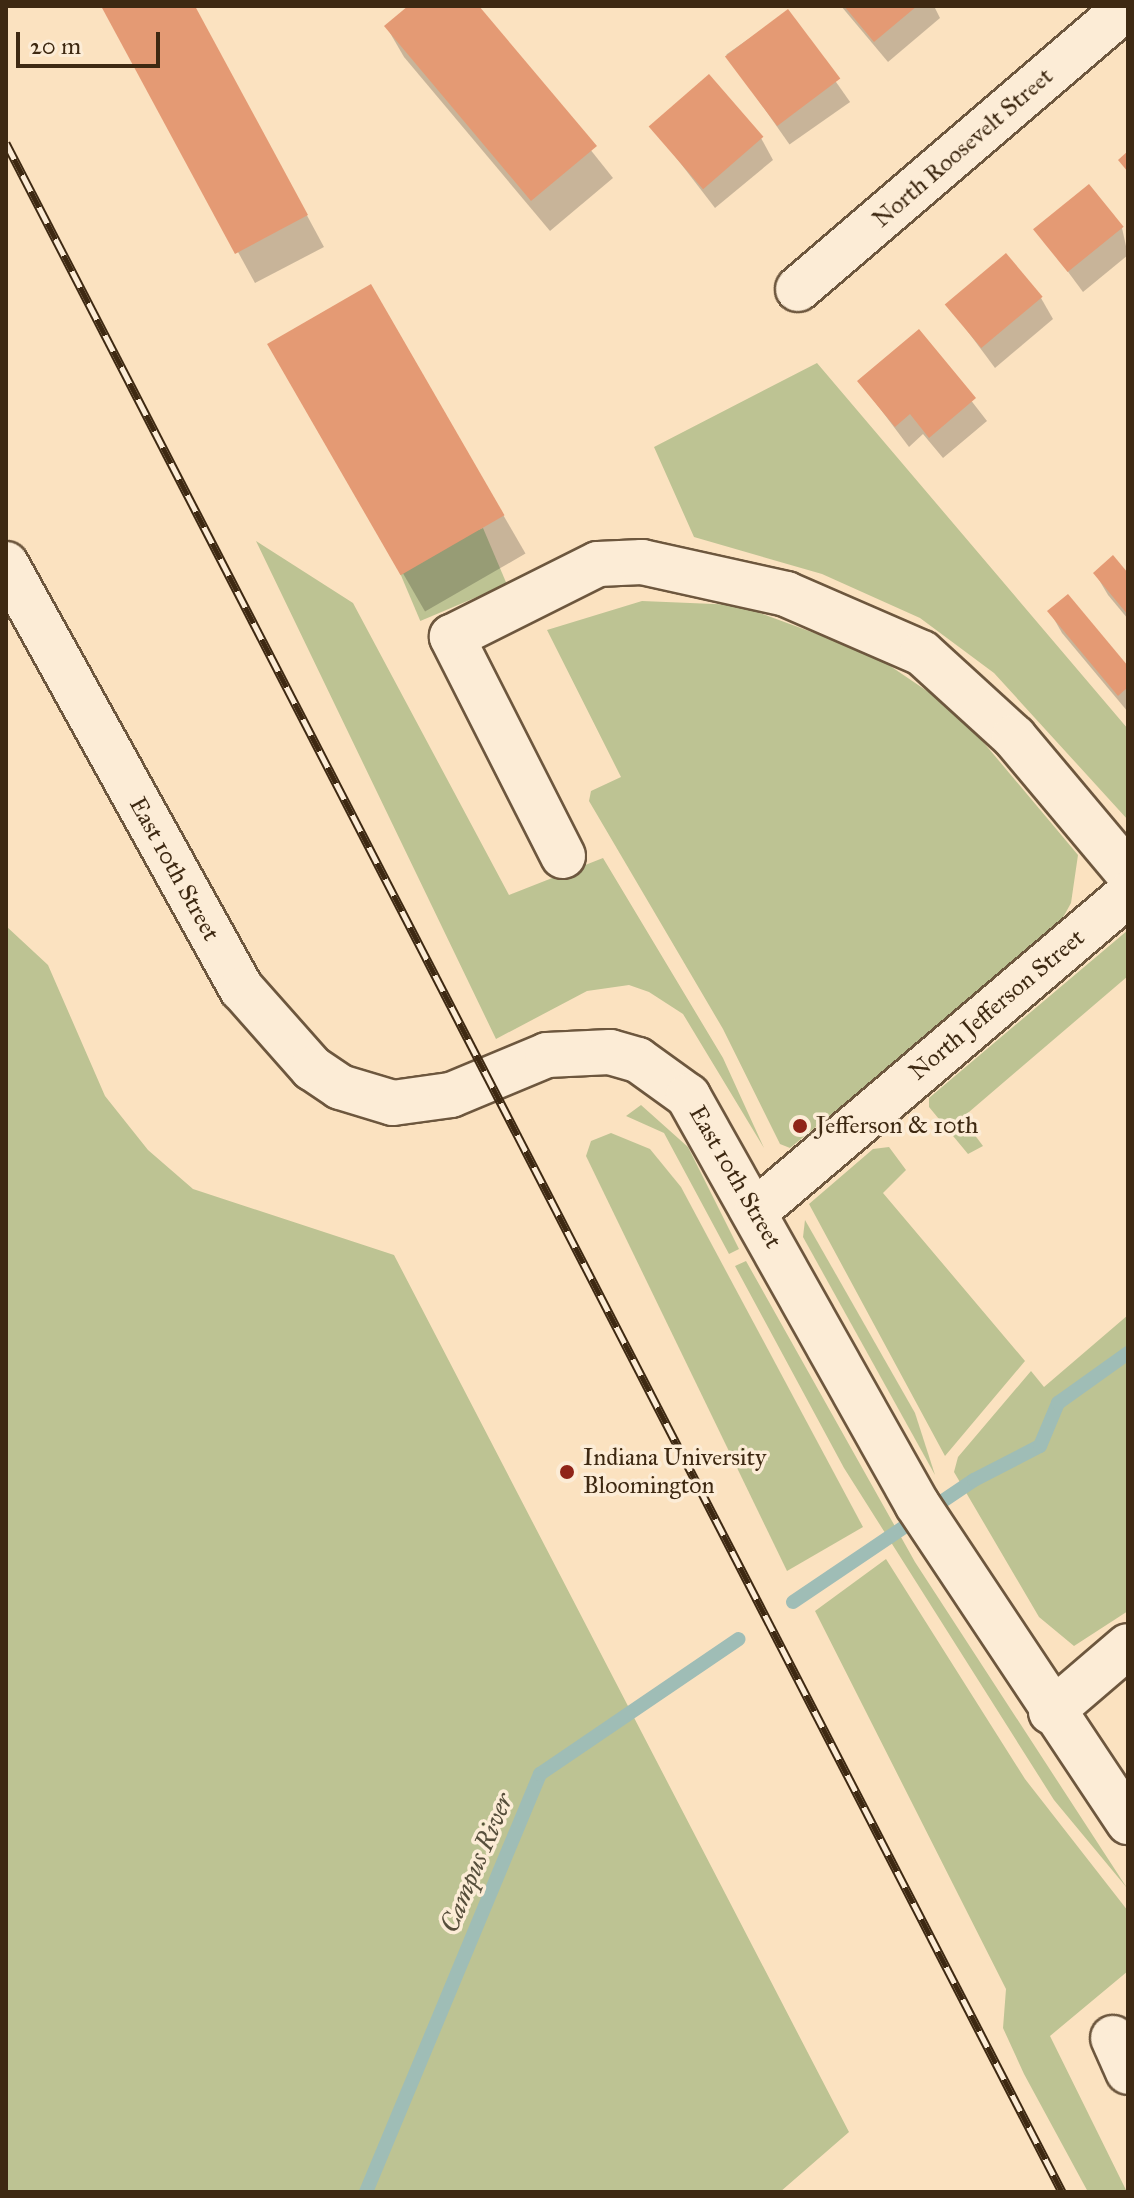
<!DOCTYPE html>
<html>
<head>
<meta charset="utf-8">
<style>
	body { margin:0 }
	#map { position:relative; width:1134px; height:2198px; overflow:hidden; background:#fbe2c0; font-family:"IM FELL Great Primer",serif }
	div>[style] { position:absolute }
	.green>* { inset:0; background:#bdc393; transform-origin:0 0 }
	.shadow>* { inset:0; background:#0003; transform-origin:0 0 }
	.stream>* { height:14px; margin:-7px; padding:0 7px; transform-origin:7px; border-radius:7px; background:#9fbdb6 }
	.building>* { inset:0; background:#e49a74; transform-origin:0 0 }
	.roads { filter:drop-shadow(2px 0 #6d573e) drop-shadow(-2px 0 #6d573e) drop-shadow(0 2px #6d573e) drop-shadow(0 -2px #6d573e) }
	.minor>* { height:44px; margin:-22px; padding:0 22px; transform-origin:22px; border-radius:22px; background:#fcecd6 }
	.rail>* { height:9px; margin-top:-4.5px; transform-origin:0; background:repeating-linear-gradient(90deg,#fcecd6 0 18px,#3e2912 0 36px); box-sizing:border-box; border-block:2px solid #3e2912 }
	.dots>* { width:22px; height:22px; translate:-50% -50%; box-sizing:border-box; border:4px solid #fcecd6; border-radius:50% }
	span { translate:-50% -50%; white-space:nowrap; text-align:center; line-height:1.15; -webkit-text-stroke:7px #fcecd6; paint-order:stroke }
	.street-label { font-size:24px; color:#3e2912 }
	.poi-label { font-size:24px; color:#3e2912 }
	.left { translate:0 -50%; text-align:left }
	.water-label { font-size:26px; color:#564e3b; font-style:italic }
	.frame { position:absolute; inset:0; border:8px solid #3e2912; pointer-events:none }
	.scale { position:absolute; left:16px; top:32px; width:144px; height:36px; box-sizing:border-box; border:4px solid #3e2912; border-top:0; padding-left:10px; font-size:24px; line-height:28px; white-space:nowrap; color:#3e2912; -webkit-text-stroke:6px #fcecd6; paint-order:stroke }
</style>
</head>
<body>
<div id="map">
	<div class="green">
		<i style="clip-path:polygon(817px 363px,1128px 729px,1128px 820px,994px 673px,920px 618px,822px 574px,694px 537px,654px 447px)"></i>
		<i style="left:483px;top:528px;width:61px;height:94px;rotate:67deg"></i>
		<i style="clip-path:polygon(256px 541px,353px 603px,509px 895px,603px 858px,723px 1058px,764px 1148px,683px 1014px,649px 992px,629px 985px,587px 991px,496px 1039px)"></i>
		<i style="clip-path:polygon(642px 601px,738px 605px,874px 655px,958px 712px,1078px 855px,1071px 903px,1055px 932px,790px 1148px,780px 1144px,723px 1029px,589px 801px,591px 791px,621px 777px,547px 630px)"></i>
		<i style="clip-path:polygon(6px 926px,48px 965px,105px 1096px,148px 1150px,193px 1189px,394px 1255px,849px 2132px,780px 2192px,6px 2192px)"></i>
		<i style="clip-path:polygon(1128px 930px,1128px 976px,962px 1118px,983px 1146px,968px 1154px,929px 1107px,929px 1098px)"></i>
		<i style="clip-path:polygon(641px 1105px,688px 1147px,739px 1249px,729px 1254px,664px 1133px,626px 1116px)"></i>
		<i style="clip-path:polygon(611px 1133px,650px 1149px,681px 1187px,863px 1527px,787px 1571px,586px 1156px,591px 1141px)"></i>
		<i style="clip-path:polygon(889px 1147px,906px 1170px,883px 1193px,1025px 1361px,945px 1456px,809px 1204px,873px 1149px)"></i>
		<i style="clip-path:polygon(805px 1220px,915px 1413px,935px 1475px,803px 1237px)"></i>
		<i style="clip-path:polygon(746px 1261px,915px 1562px,1127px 1888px,1054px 1800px,844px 1468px,735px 1266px)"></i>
		<i style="clip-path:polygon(1128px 1315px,1128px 1611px,1074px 1646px,1039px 1617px,954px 1472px,958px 1457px,1031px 1371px,1044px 1387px)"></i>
		<i style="clip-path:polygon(886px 1559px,1025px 1779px,1128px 1911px,1128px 1971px,1050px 2036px,1127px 2192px,1088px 2192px,1024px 2074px,1003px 2028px,1006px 1989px,815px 1611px)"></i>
	</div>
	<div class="shadow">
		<i style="clip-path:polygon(103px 6px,194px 6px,324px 247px,255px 283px)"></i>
		<i style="clip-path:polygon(411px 6px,476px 6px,613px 178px,550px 231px,404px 57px,386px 26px)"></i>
		<i style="clip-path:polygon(841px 6px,934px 6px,940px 18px,888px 62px)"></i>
		<i style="left:787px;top:12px;width:110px;height:74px;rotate:55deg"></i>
		<i style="clip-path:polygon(651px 125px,761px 138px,773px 160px,715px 208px)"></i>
		<i style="clip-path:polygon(1122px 228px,1128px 255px,1083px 292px,1037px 230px)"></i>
		<i style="left:371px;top:286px;width:309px;height:116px;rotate:60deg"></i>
		<i style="clip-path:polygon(1041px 298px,1053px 319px,995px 368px,948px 305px)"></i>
		<i style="clip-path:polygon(918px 332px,987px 421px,943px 458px,923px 434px,909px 447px,860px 382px)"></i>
		<i style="clip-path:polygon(1095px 573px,1128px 576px,1128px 619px,1108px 595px)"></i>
		<i style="clip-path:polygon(1050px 612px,1128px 669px,1128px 712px,1062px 633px)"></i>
	</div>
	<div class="stream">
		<i style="left:793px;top:1602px;width:218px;rotate:-34deg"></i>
		<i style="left:974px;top:1480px;width:74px;rotate:-27.3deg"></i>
		<i style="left:1040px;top:1446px;width:47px;rotate:-67.3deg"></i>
		<i style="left:1058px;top:1403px;width:86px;rotate:-35.5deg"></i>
		<i style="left:366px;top:2192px;width:453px;rotate:-67.4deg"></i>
		<i style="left:540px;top:1774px;width:240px;rotate:-34.2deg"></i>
	</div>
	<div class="building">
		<i style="clip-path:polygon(101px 6px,195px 6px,308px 215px,235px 254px)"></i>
		<i style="clip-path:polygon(408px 6px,479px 6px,597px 146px,531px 201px,384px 26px)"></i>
		<i style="clip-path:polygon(844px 6px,917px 6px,874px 42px)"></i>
		<i style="left:788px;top:9px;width:87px;height:79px;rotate:53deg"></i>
		<i style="left:709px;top:74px;width:83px;height:80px;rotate:49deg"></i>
		<i style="clip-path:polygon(1128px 151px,1128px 172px,1118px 160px)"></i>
		<i style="left:1089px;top:184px;width:55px;height:72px;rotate:51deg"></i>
		<i style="left:1006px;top:253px;width:57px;height:80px;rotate:50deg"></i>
		<i style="left:371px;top:284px;width:267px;height:120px;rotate:60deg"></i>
		<i style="clip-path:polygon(919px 329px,976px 398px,929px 438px,910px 414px,895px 427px,857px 381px)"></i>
		<i style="clip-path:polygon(1113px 555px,1128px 573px,1128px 615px,1093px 573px)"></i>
		<i style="clip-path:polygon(1068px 594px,1128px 666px,1128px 687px,1118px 696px,1047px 611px)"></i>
	</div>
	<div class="roads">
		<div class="minor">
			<i style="left:798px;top:289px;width:435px;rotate:-40.6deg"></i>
			<i style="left:6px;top:564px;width:486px;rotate:61deg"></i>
			<i style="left:242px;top:989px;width:106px;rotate:48.5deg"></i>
			<i style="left:312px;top:1068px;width:34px;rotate:34deg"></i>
			<i style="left:340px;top:1087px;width:55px;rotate:16.8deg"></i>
			<i style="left:393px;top:1103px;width:59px;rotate:-7.9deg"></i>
			<i style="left:451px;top:1095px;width:104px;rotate:-22.6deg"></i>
			<i style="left:547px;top:1055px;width:63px;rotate:-2.7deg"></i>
			<i style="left:610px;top:1052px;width:29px;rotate:16deg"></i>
			<i style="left:638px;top:1060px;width:62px;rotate:35.8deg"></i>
			<i style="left:688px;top:1096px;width:468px;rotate:60.7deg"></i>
			<i style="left:917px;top:1504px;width:382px;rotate:56.4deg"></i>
			<i style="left:563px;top:856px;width:246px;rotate:-116.9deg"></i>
			<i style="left:452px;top:637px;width:163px;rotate:-26.6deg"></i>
			<i style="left:598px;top:564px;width:44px;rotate:-2.6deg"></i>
			<i style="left:642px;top:562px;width:148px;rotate:12.5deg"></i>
			<i style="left:786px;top:594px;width:148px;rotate:23.5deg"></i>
			<i style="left:922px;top:653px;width:125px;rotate:42.4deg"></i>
			<i style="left:1014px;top:737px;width:177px;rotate:50deg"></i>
			<i style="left:757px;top:1210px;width:487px;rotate:-40.4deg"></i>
			<i style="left:1051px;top:1712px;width:101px;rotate:-40.6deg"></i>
			<i style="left:1113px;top:2038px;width:37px;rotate:66deg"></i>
		</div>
	</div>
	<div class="rail">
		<i style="left:6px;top:143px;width:2305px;rotate:62.73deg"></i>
	</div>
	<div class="dots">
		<i style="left:800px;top:1126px;background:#8f2418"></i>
		<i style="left:567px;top:1472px;background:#8f2418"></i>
	</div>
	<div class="street-label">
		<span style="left:963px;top:148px;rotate:-41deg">North Roosevelt Street</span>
		<span style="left:174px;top:869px;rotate:61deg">East 10th Street</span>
		<span style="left:997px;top:1005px;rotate:-40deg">North Jefferson Street</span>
		<span style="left:735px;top:1177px;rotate:60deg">East 10th Street</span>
	</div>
	<div class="poi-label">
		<span class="left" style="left:816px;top:1126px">Jefferson &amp; 10th</span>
		<span class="left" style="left:583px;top:1472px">Indiana University<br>Bloomington</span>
	</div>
	<div class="water-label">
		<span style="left:477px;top:1863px;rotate:-67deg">Campus River</span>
	</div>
	<div class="frame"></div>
	<div class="scale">20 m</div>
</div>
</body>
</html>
